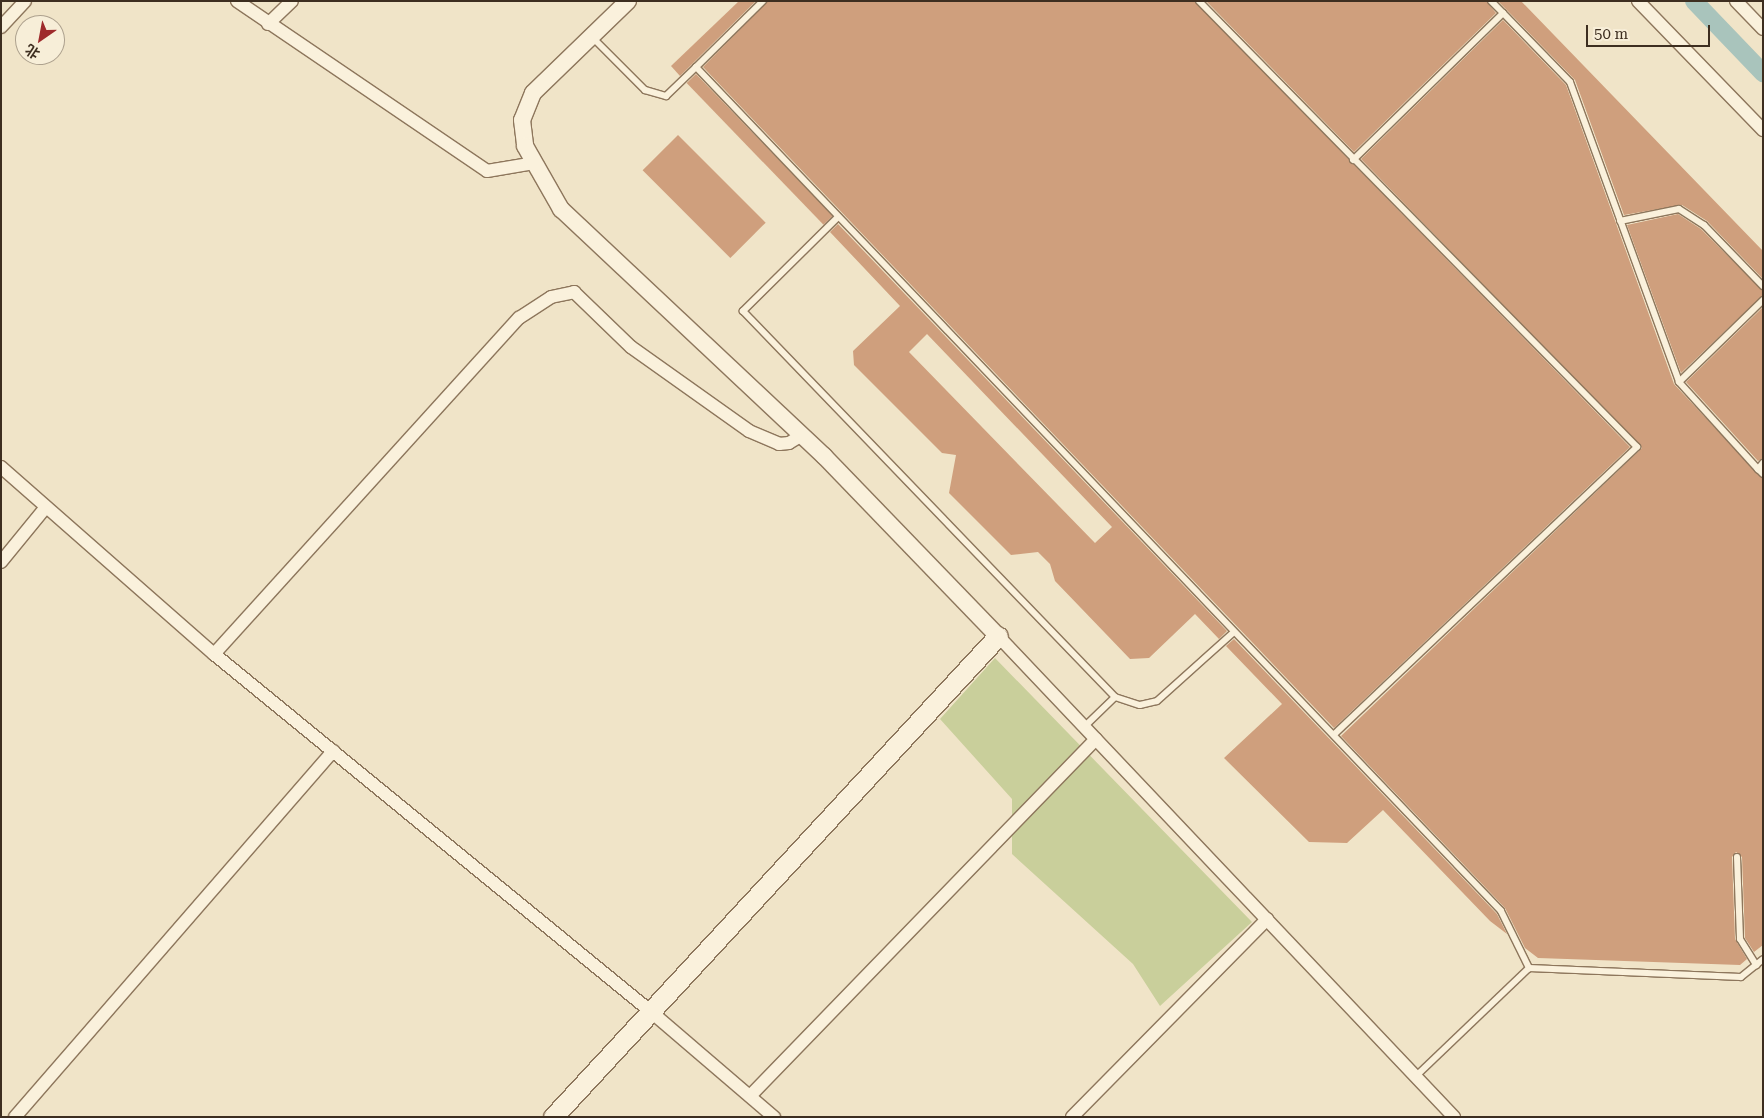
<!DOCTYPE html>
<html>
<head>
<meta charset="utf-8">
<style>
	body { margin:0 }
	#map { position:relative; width:1764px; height:1118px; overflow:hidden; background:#f0e4c8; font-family:"Roboto Serif","Noto Sans SC",serif }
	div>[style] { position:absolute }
	.green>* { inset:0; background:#c9cf9b }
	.canal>* { height:18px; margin:-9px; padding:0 9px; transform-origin:9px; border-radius:9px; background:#a9c4bc }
	.building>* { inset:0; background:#cf9f7d; transform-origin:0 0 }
	.roads { filter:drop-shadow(1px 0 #8d765c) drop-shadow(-1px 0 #8d765c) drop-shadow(0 1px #8d765c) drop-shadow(0 -1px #8d765c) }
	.service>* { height:6px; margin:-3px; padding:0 3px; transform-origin:3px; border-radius:3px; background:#faf1dc }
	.minor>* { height:12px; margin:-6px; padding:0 6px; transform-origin:6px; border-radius:6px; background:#faf1dc }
	.tertiary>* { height:16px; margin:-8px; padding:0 8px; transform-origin:8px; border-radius:8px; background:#faf1dc }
	.secondary>* { height:19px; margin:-9.5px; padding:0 9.5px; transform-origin:9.5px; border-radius:9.5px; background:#faf1dc }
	span { translate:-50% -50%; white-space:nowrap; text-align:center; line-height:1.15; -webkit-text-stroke:4px #f7eed8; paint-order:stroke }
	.frame { position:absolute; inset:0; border:2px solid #3d2e20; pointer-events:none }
	.north { position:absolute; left:15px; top:15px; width:50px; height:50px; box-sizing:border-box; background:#f7eed8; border:1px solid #ada18e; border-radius:50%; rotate:213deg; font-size:14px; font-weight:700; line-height:20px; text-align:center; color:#3d2e20 }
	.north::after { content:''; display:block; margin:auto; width:18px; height:22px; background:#9e2a2b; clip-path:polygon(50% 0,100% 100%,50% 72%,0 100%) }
	.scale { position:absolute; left:1586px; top:25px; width:124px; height:22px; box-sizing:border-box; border:2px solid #3d2e20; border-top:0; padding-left:6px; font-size:15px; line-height:18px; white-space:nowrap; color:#3d2e20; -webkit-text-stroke:4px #f7eed8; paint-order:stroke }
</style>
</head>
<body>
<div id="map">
	<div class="green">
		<i style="clip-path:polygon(995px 658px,1252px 922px,1160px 1006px,1133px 964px,1012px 854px,1012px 799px,940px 719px)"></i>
	</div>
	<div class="canal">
		<i style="left:1694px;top:1px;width:100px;rotate:46.2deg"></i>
	</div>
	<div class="building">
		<i style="clip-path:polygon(739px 1px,756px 1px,680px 76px,671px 66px)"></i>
		<i style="clip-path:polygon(768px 1px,1194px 1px,1630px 447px,1334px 728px,703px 67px)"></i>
		<i style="clip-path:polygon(1206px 1px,1486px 1px,1496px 13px,1354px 152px)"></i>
		<i style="clip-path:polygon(1498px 1px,1521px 1px,1763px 251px,1763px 279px,1707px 221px,1682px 205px,1624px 215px,1575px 80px)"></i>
		<i style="clip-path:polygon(1503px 20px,1566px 85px,1674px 384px,1763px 479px,1763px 945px,1754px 952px,1745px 938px,1742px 857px,1736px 852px,1732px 857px,1735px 939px,1747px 959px,1740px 965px,1538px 958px,1525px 948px,1505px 908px,1341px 736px,1642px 448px,1361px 159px)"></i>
		<i style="left:696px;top:74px;width:197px;height:13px;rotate:46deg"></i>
		<i style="left:678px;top:135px;width:124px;height:50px;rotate:45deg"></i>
		<i style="clip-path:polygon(1678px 214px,1701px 229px,1763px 291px,1763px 295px,1681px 373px,1627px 225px)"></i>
		<i style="clip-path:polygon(evenodd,838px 224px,1227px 631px,1219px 639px,1195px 614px,1149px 658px,1130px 659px,1055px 581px,1050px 564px,1038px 552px,1011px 555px,949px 493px,956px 455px,942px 453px,854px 365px,853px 351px,900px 306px,830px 232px,838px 224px,927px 334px,1112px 527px,1095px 543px,909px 352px,927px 334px)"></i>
		<i style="clip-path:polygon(1763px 307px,1763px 458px,1758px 461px,1686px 382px)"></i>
		<i style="clip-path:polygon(1234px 639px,1497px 914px,1507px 934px,1490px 921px,1383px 810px,1347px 843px,1309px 842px,1224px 758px,1282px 704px,1226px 646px)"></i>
	</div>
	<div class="roads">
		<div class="service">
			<i style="left:1199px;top:1px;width:625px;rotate:45.52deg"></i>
			<i style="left:1637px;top:447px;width:418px;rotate:136.5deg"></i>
			<i style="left:1503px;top:13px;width:96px;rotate:45.8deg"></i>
			<i style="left:1570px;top:82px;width:319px;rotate:70deg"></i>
			<i style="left:1679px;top:382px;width:118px;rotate:47.8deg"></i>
			<i style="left:592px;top:37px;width:75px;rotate:45deg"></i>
			<i style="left:645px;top:90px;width:22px;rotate:16deg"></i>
			<i style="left:666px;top:96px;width:42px;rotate:-44deg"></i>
			<i style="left:696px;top:67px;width:1166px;rotate:46.35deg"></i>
			<i style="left:1501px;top:911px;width:64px;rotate:63.8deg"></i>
			<i style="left:1529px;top:968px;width:212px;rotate:2.4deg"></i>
			<i style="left:1741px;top:977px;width:28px;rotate:-39deg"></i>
			<i style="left:696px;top:67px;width:94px;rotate:-44.6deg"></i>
			<i style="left:1353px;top:160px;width:210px;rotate:-44.4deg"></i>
			<i style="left:1503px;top:13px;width:17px;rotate:-135deg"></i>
			<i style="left:838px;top:217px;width:134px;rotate:135.3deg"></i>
			<i style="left:743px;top:311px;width:536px;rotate:46.06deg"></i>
			<i style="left:1115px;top:697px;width:26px;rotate:18deg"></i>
			<i style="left:1140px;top:705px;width:17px;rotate:-13deg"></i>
			<i style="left:1157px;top:701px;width:103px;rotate:-41.9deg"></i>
			<i style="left:1620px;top:221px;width:60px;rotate:-11.5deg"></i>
			<i style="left:1679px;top:209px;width:30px;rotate:33deg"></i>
			<i style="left:1704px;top:225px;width:85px;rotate:46deg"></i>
			<i style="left:1679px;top:382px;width:117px;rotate:-44.3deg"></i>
			<i style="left:1763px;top:463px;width:8px;rotate:130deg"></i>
			<i style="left:1758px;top:469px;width:7px;rotate:45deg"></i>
			<i style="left:1084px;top:727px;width:43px;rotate:-44.1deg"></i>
			<i style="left:1737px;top:857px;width:82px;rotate:87.9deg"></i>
			<i style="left:1740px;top:939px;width:31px;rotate:58deg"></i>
			<i style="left:1416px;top:1076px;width:156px;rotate:-43.7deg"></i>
		</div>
		<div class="minor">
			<i style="left:237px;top:1px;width:302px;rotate:34.2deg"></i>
			<i style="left:487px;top:171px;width:49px;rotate:-9.5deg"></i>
			<i style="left:1638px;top:1px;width:180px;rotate:45.9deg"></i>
			<i style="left:1736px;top:1px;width:39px;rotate:46deg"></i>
			<i style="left:268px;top:24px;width:33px;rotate:-44deg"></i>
			<i style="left:1px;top:27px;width:35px;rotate:-47deg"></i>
			<i style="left:1px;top:467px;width:283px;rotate:41.3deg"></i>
			<i style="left:214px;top:654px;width:562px;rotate:39.3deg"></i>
			<i style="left:649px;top:1010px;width:165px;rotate:40.6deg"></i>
			<i style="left:1px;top:562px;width:71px;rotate:-50.7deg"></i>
			<i style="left:998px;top:636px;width:663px;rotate:46.53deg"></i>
			<i style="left:214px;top:654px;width:454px;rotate:-47.8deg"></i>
			<i style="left:519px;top:318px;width:38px;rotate:-33deg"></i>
			<i style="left:551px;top:297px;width:24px;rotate:-12deg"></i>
			<i style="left:574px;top:292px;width:79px;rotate:44deg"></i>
			<i style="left:631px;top:347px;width:145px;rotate:35.4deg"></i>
			<i style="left:749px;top:431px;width:33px;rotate:23deg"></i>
			<i style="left:779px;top:444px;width:10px;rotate:-6deg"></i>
			<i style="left:789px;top:443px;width:15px;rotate:-32deg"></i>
			<i style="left:750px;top:1096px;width:497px;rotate:-45.9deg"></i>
			<i style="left:15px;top:1117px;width:485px;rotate:-49deg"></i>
			<i style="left:1072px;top:1117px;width:278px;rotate:-45.4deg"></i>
		</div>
		<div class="tertiary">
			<i style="left:628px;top:1px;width:132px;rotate:135.9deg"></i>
			<i style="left:533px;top:93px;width:29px;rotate:112deg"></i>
			<i style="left:522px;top:120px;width:26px;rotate:83deg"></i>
			<i style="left:525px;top:146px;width:73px;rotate:60.3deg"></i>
			<i style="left:561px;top:209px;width:361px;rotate:43.2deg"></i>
			<i style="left:824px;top:456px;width:250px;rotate:46deg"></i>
		</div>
		<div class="secondary">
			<i style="left:553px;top:1117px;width:655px;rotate:-47.23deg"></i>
		</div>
	</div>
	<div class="frame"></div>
	<div class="north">北</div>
	<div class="scale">50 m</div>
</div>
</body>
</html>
